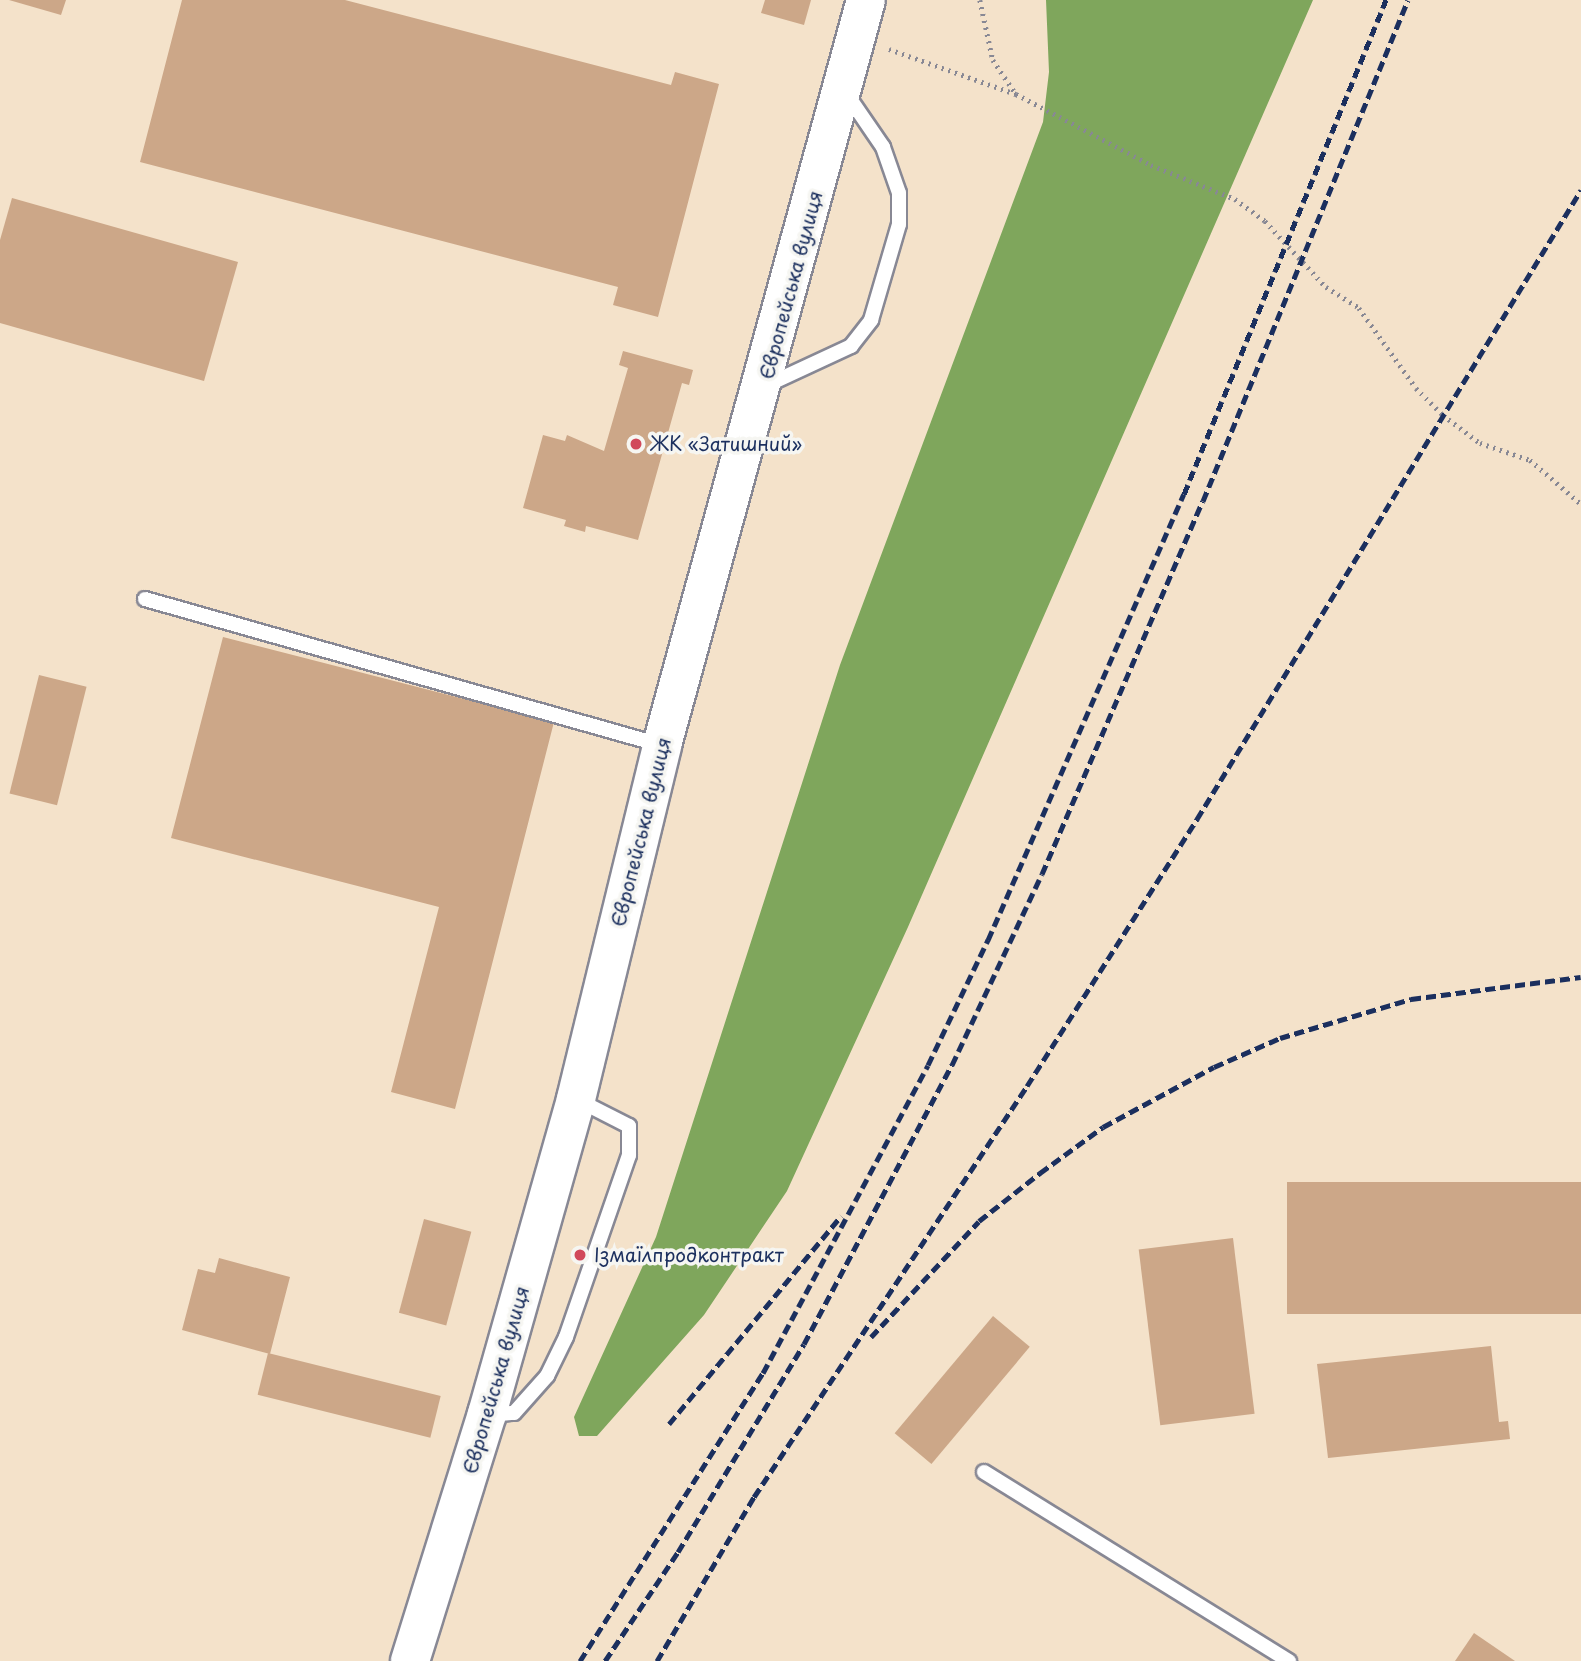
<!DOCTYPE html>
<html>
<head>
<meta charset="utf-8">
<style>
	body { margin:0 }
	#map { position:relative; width:1581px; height:1661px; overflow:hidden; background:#f4e2ca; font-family:"Playpen Sans",sans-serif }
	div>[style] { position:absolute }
	.forest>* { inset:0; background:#7fa65c }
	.building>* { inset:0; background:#cca788; transform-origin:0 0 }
	.path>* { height:4.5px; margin-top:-2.25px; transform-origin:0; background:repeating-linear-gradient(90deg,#888894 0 2px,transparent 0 7px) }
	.roads { filter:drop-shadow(2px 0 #888894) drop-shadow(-2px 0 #888894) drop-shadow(0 2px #888894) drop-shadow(0 -2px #888894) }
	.lane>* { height:14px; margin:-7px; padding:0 7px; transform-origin:7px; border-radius:7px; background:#fff }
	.secondary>* { height:38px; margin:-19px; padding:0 19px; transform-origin:19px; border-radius:19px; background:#fff }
	.rail>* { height:5px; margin-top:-2.5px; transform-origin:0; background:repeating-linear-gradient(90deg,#1b2f5e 0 10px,transparent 0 15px) }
	.dots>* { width:19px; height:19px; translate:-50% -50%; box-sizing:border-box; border:4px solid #f6f6f2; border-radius:50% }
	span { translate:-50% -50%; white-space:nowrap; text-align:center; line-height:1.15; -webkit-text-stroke:7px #f6f6f2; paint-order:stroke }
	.street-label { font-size:19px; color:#1b2f5e }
	.poi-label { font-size:19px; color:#1b2f5e }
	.left { translate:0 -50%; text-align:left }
</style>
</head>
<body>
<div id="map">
	<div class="forest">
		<i style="clip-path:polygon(1046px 0,1313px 0,908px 927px,787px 1191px,704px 1315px,597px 1436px,579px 1436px,574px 1417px,656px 1237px,840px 665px,1043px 122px,1049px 72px)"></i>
	</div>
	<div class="building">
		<i style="clip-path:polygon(9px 0,66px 0,61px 15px)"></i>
		<i style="clip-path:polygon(182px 0,345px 0,671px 85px,675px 72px,719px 84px,658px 317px,613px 305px,618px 287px,140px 162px)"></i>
		<i style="clip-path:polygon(765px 0,811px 0,804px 25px,761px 13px)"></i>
		<i style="clip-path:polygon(12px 198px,238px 262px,204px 381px,0 323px,0 240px)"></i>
		<i style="clip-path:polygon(623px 351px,693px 370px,689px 385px,682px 383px,638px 540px,586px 526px,585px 532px,564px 526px,566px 520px,523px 508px,543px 435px,565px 441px,567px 435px,604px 451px,628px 368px,619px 365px)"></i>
		<i style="clip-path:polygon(223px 637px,554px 722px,455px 1109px,391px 1092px,439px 907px,171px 838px)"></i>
		<i style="left:39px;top:675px;width:49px;height:122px;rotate:14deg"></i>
		<i style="left:1581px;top:1182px;width:132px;height:294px;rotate:90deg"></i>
		<i style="left:424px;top:1219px;width:49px;height:97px;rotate:15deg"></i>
		<i style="left:1233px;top:1238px;width:177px;height:95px;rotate:83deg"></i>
		<i style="clip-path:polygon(219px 1258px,290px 1277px,270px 1354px,182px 1330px,198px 1269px,215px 1273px)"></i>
		<i style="left:993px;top:1316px;width:48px;height:153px;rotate:40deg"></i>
		<i style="clip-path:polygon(1491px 1346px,1499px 1422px,1508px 1421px,1510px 1439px,1328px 1458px,1317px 1364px)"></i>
		<i style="left:268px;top:1353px;width:178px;height:43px;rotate:14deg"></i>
		<i style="clip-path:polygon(1474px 1633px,1515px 1661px,1455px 1661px)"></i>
	</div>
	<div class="path">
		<i style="left:980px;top:0;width:61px;rotate:77.8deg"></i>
		<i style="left:993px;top:60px;width:41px;rotate:55.9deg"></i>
		<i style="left:1016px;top:94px;width:153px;rotate:27.7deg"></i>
		<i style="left:1151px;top:165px;width:91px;rotate:22deg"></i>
		<i style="left:1235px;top:199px;width:37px;rotate:36deg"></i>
		<i style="left:1265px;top:221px;width:90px;rotate:47.3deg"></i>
		<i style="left:1326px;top:287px;width:39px;rotate:32deg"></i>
		<i style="left:1359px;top:308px;width:98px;rotate:54.5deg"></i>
		<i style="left:1416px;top:388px;width:38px;rotate:45deg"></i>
		<i style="left:1443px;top:415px;width:46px;rotate:37.1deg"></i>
		<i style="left:1480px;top:443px;width:53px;rotate:18.8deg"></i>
		<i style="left:1530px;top:460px;width:67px;rotate:40.8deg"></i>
		<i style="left:889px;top:49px;width:135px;rotate:19.5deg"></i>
	</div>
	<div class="roads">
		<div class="lane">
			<i style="left:765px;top:386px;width:95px;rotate:-24.9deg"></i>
			<i style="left:851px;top:346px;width:33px;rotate:-52deg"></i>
			<i style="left:871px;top:320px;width:100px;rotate:-73.7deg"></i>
			<i style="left:899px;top:224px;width:31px;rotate:-90deg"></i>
			<i style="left:899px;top:193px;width:49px;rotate:-109.2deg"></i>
			<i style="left:883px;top:147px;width:65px;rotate:-124.4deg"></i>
			<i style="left:145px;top:599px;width:536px;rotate:15.8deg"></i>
			<i style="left:489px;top:1415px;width:25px;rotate:-5deg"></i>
			<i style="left:514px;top:1413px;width:50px;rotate:-48.3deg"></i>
			<i style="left:547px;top:1376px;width:43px;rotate:-64deg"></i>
			<i style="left:566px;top:1337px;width:193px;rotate:-70.9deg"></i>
			<i style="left:629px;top:1155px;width:29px;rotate:-90deg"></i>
			<i style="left:629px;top:1126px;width:57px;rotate:-153deg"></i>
			<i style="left:984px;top:1472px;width:359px;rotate:31.8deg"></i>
		</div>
		<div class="secondary">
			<i style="left:410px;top:1661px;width:259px;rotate:-72.7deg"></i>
			<i style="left:487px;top:1414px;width:327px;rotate:-74.2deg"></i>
			<i style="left:576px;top:1099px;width:364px;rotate:-76.3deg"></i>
			<i style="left:662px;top:745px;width:772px;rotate:-74.69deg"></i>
		</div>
	</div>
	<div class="rail">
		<i style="left:871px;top:1337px;width:158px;rotate:-47deg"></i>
		<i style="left:979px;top:1221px;width:78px;rotate:-38.2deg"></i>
		<i style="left:1040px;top:1173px;width:78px;rotate:-36.1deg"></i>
		<i style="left:1103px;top:1127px;width:126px;rotate:-28.4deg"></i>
		<i style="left:1214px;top:1067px;width:72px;rotate:-23.7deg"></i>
		<i style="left:1280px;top:1038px;width:137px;rotate:-16.6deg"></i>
		<i style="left:1411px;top:999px;width:171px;rotate:-7.4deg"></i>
		<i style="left:669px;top:1424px;width:270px;rotate:-50.4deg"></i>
		<i style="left:580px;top:1661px;width:341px;rotate:-57.6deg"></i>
		<i style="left:763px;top:1373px;width:349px;rotate:-61.8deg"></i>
		<i style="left:928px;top:1065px;width:139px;rotate:-64.4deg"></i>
		<i style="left:988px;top:940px;width:487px;rotate:-66.3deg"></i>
		<i style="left:1184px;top:494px;width:534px;rotate:-67.76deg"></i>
		<i style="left:605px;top:1661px;width:131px;rotate:-56.2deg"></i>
		<i style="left:678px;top:1552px;width:243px;rotate:-58.8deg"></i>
		<i style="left:804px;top:1344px;width:316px;rotate:-62.1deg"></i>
		<i style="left:952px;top:1065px;width:211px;rotate:-64.8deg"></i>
		<i style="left:1042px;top:874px;width:406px;rotate:-66.7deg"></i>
		<i style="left:1203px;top:501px;width:541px;rotate:-67.75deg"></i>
		<i style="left:657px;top:1661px;width:191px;rotate:-59.4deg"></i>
		<i style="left:754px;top:1497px;width:493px;rotate:-56.4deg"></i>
		<i style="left:1027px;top:1086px;width:317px;rotate:-57.5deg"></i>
		<i style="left:1197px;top:819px;width:737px;rotate:-58.6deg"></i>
	</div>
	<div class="dots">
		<i style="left:636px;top:444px;background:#d1495b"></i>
		<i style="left:580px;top:1255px;background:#d1495b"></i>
	</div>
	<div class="street-label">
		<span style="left:791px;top:285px;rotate:-75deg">Європейська вулиця</span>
		<span style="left:641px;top:832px;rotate:-76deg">Європейська вулиця</span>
		<span style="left:496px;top:1380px;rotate:-74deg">Європейська вулиця</span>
	</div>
	<div class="poi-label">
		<span class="left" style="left:650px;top:444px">ЖК «Затишний»</span>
		<span class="left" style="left:594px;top:1255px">Ізмаїлпродконтракт</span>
	</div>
</div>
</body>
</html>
